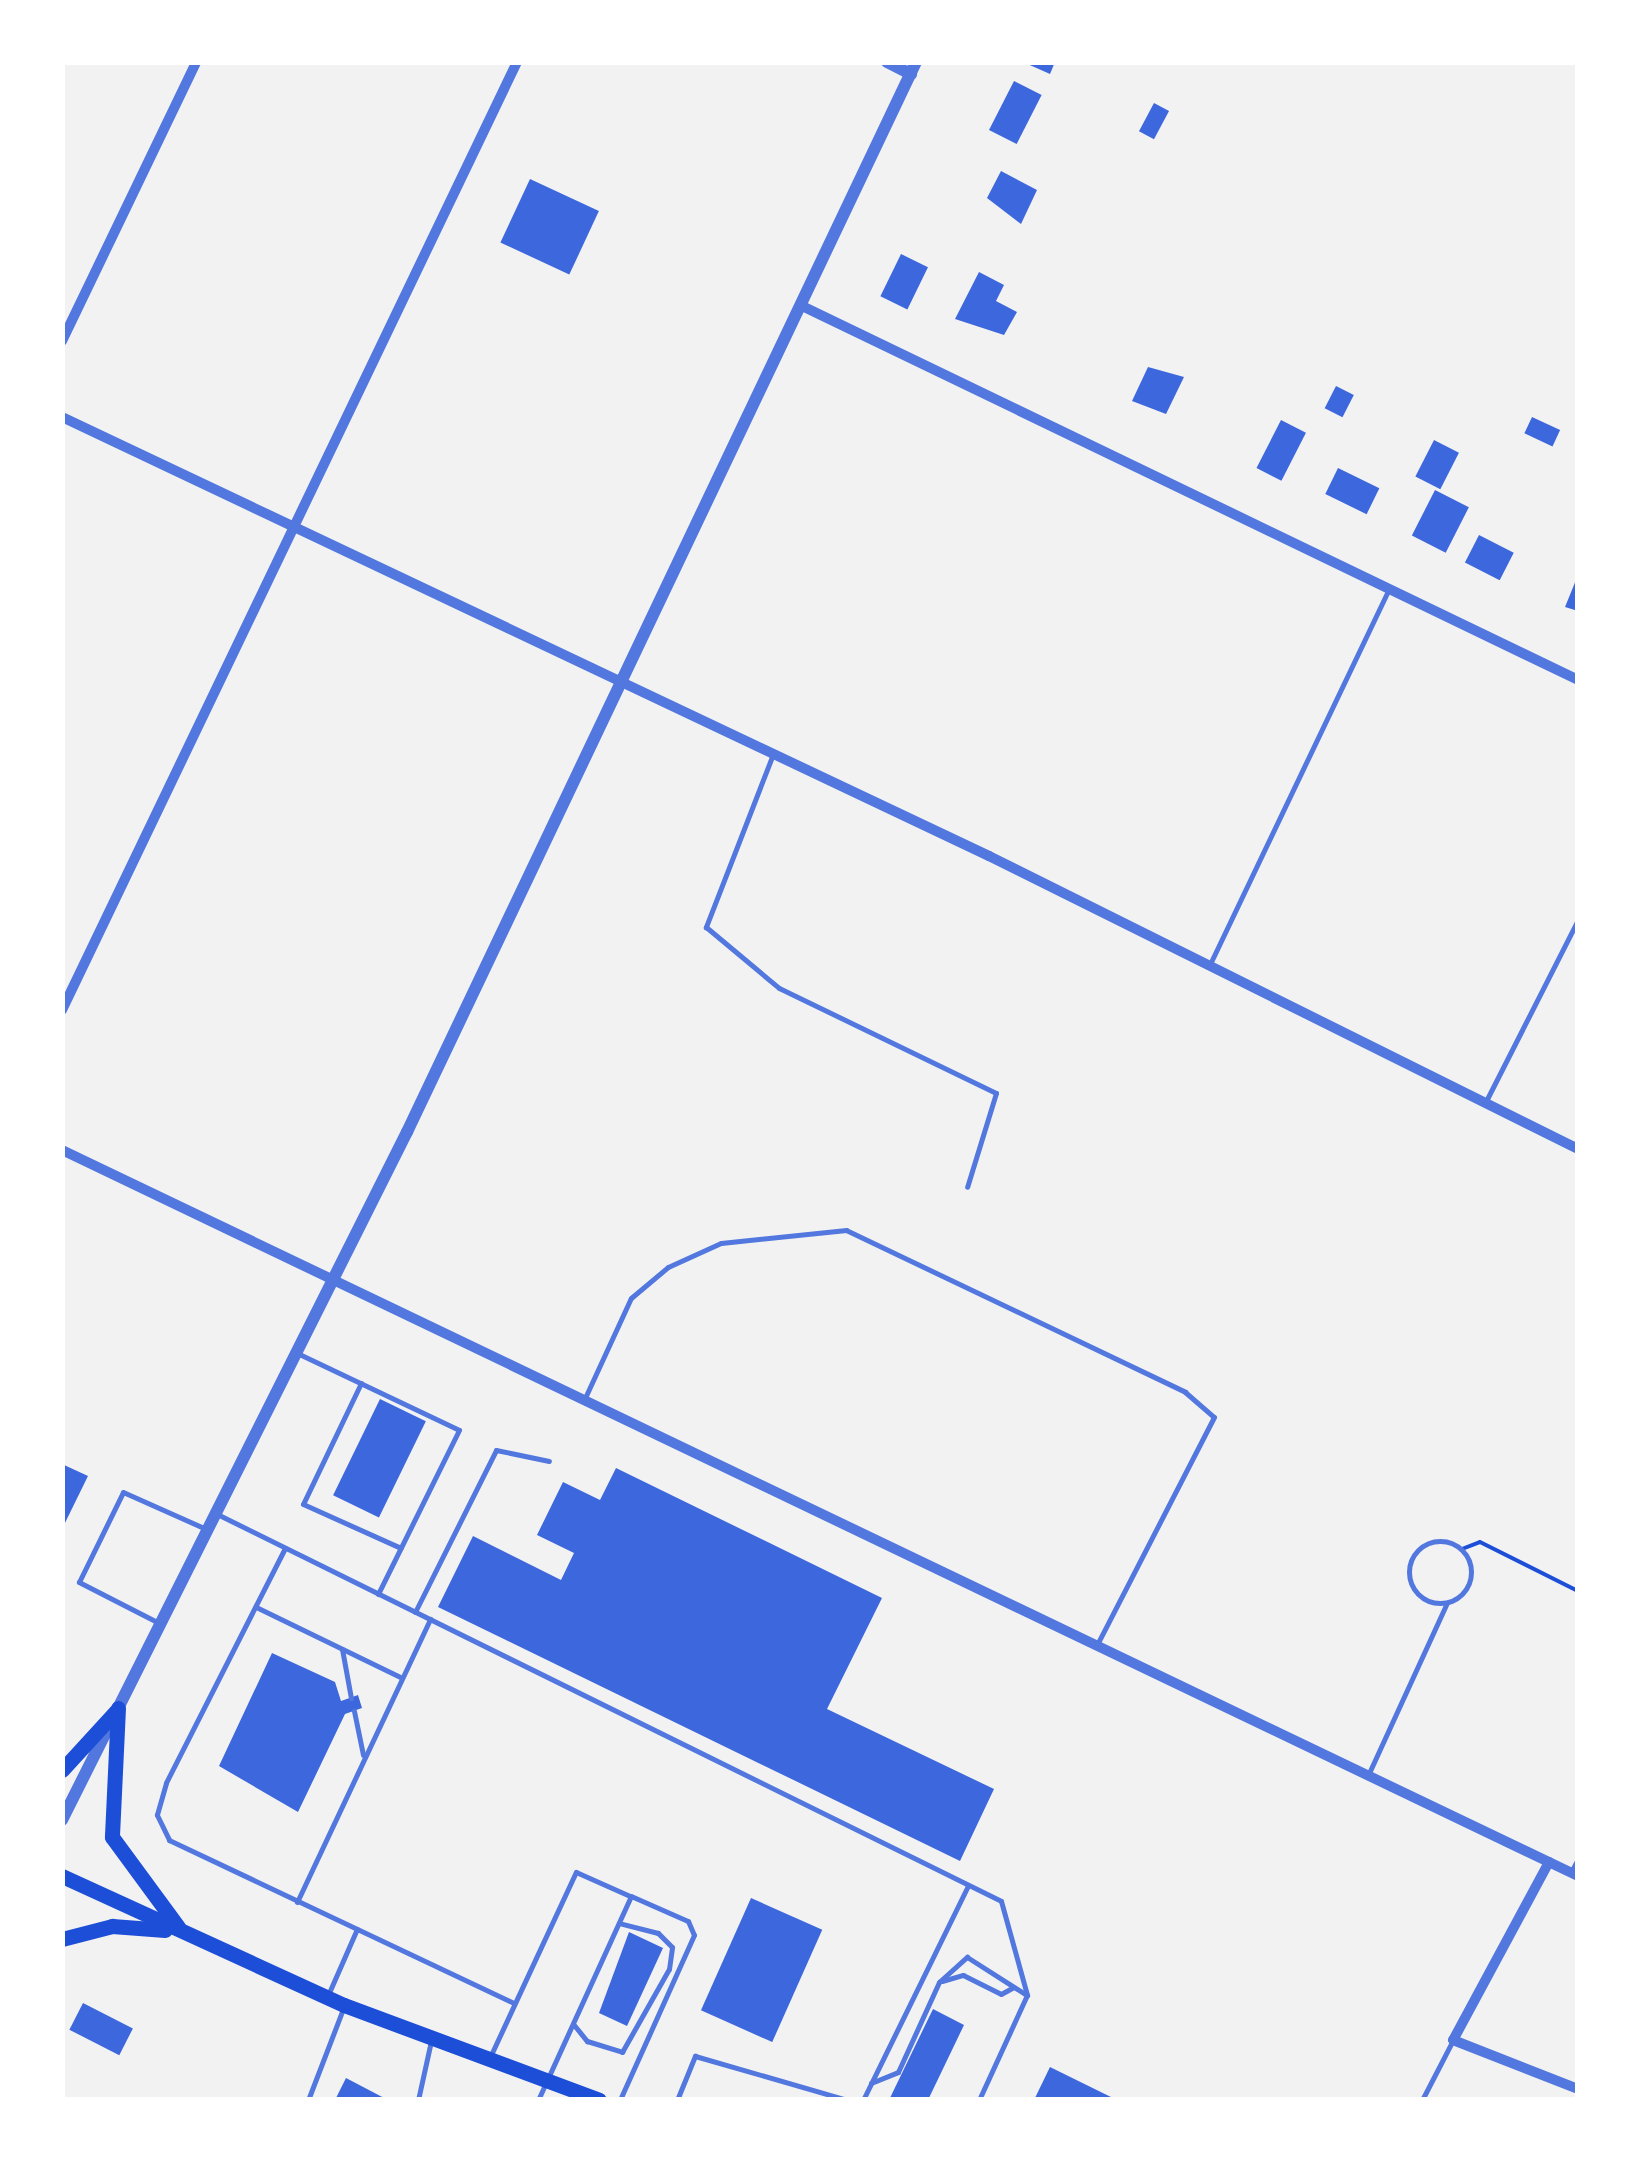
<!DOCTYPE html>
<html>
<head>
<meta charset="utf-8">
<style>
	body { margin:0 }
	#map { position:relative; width:1640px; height:2162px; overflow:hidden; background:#f2f2f2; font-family:Mulish,sans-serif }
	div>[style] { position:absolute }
	.building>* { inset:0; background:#3d67dc; transform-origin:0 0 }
	.path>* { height:4px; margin:-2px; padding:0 2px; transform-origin:2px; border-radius:2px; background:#1d4ed8 }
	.service>* { height:5px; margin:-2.5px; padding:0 2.5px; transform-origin:2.5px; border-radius:2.5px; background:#5277de }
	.service>.ring { margin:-2.5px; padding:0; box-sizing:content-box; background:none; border:5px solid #5277de; border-radius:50% }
	.minor>* { height:10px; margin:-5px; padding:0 5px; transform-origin:5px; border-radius:5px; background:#5277de }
	.tertiary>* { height:12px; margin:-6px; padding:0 6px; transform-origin:6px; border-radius:6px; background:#5277de }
	.primary>* { height:15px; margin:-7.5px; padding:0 7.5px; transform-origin:7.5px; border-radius:7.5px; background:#1d4ed8 }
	span { translate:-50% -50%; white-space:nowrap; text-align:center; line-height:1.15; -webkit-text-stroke:8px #fff; paint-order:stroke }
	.frame { position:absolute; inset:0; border:65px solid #fff; pointer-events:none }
</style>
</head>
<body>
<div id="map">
	<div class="building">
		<i style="clip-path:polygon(1023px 62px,1055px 62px,1050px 74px)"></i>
		<i style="left:1014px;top:81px;width:31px;height:55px;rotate:27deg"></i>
		<i style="left:1154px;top:103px;width:17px;height:32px;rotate:28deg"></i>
		<i style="clip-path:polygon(1001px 171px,1037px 190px,1021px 224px,987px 198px)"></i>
		<i style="left:530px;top:179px;width:76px;height:70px;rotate:25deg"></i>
		<i style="left:901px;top:254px;width:30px;height:47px;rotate:26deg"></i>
		<i style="clip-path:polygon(979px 272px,1004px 285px,996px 301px,1017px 312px,1004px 335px,955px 319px)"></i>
		<i style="clip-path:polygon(1148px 367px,1184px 377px,1166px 414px,1132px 401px)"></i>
		<i style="left:1336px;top:386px;width:20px;height:25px;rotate:27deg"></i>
		<i style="left:1532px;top:417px;width:31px;height:18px;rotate:25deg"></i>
		<i style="left:1281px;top:420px;width:28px;height:54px;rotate:27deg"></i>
		<i style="left:1434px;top:440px;width:28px;height:41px;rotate:27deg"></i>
		<i style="left:1338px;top:468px;width:46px;height:29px;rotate:26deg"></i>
		<i style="left:1435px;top:490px;width:38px;height:51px;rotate:27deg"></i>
		<i style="left:1479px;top:535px;width:39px;height:31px;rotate:27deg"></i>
		<i style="clip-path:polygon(1578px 575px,1578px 611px,1565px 607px)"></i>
		<i style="left:380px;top:1399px;width:51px;height:107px;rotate:26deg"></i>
		<i style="clip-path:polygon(62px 1464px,88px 1476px,62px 1529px)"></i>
		<i style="clip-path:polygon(616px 1468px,882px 1598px,827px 1709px,994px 1789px,960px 1861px,438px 1607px,473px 1536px,561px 1580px,574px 1553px,537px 1535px,563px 1482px,600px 1500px)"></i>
		<i style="clip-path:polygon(272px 1653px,335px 1682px,341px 1701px,358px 1695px,362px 1708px,345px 1714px,298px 1812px,219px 1766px)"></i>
		<i style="left:751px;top:1898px;width:78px;height:123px;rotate:24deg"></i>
		<i style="clip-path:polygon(629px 1932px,663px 1948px,627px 2026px,599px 2013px)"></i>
		<i style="left:83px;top:2003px;width:56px;height:30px;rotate:27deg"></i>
		<i style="clip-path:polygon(933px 2009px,964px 2025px,928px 2100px,889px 2100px)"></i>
		<i style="clip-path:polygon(1050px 2067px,1117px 2100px,1034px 2100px)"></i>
		<i style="clip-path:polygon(346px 2078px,388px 2100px,335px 2100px)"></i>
	</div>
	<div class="path">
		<i style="left:1462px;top:1549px;width:19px;rotate:-21deg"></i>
		<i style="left:1480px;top:1542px;width:110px;rotate:26.6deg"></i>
	</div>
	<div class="service">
		<i style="left:773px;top:754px;width:186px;rotate:111.2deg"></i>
		<i style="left:706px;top:927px;width:95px;rotate:39.9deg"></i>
		<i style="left:779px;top:988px;width:241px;rotate:25.8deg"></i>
		<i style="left:996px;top:1093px;width:98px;rotate:107.1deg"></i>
		<i style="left:1210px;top:964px;width:413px;rotate:-64.5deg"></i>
		<i style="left:1486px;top:1101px;width:203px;rotate:-63.1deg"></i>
		<i style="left:297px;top:1353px;width:179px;rotate:25.4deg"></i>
		<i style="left:459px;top:1430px;width:183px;rotate:116.3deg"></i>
		<i style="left:361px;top:1383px;width:134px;rotate:115.6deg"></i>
		<i style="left:303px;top:1504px;width:107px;rotate:24.2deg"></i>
		<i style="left:584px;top:1400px;width:112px;rotate:-65.3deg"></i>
		<i style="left:631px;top:1298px;width:48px;rotate:-40deg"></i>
		<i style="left:668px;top:1267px;width:58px;rotate:-24.4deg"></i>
		<i style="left:721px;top:1243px;width:126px;rotate:-5.9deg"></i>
		<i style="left:846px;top:1230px;width:376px;rotate:25.5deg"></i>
		<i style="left:1185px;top:1392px;width:38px;rotate:41deg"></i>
		<i style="left:1214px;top:1417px;width:256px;rotate:117.2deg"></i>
		<i style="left:217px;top:1514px;width:874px;rotate:26.27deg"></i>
		<i style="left:1001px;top:1901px;width:98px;rotate:74.5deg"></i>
		<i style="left:1027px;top:1995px;width:115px;rotate:114.6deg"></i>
		<i class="ring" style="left:1409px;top:1541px;width:57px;height:57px"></i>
		<i style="left:285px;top:1548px;width:263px;rotate:116.9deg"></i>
		<i style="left:166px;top:1783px;width:33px;rotate:106deg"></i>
		<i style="left:157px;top:1815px;width:28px;rotate:64deg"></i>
		<i style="left:169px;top:1840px;width:379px;rotate:25.3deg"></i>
		<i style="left:256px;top:1607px;width:162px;rotate:25.9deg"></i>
		<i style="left:415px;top:1612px;width:181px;rotate:-63.4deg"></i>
		<i style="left:496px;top:1450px;width:54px;rotate:11.7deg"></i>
		<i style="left:159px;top:1623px;width:90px;rotate:-152.9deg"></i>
		<i style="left:79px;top:1582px;width:100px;rotate:-63.9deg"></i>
		<i style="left:123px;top:1492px;width:89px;rotate:24deg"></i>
		<i style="left:342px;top:1649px;width:50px;rotate:79.6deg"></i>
		<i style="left:354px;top:1711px;width:45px;rotate:78.4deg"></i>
		<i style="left:1369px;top:1773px;width:187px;rotate:-65.4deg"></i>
		<i style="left:1571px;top:1872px;width:15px;rotate:-62deg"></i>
		<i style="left:297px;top:1902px;width:313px;rotate:-64.8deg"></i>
		<i style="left:942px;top:1981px;width:22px;rotate:-16deg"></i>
		<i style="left:963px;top:1975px;width:42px;rotate:26.6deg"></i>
		<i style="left:1001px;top:1994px;width:13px;rotate:-29deg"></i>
		<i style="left:328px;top:1995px;width:72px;rotate:-66.3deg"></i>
		<i style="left:574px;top:2025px;width:21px;rotate:51deg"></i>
		<i style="left:587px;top:2041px;width:37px;rotate:17deg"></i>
		<i style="left:622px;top:2052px;width:95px;rotate:-60.5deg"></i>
		<i style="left:669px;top:1969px;width:22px;rotate:-82deg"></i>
		<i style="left:672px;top:1947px;width:20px;rotate:-135deg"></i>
		<i style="left:658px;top:1933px;width:40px;rotate:-165.6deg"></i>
		<i style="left:490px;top:2057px;width:204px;rotate:-65.1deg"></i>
		<i style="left:576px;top:1872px;width:59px;rotate:24deg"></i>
		<i style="left:871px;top:2083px;width:29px;rotate:-22deg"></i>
		<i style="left:898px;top:2072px;width:99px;rotate:-65.5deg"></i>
		<i style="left:939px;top:1982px;width:38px;rotate:-42deg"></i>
		<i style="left:967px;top:1957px;width:69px;rotate:32.5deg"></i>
		<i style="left:308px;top:2100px;width:97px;rotate:-69deg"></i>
		<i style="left:418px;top:2100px;width:60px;rotate:-77.6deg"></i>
		<i style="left:538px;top:2100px;width:224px;rotate:-65.5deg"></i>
		<i style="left:631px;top:1896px;width:62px;rotate:23.7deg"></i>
		<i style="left:688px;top:1921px;width:15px;rotate:67deg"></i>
		<i style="left:694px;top:1935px;width:181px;rotate:114.2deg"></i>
		<i style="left:677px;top:2100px;width:48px;rotate:-67.8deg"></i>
		<i style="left:695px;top:2056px;width:158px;rotate:16.1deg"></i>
		<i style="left:863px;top:2100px;width:238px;rotate:-63.9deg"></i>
		<i style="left:1422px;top:2100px;width:68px;rotate:-62.7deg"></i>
	</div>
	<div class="minor">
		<i style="left:800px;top:305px;width:864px;rotate:25.73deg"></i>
		<i style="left:62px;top:341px;width:310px;rotate:-64.3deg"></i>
		<i style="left:62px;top:417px;width:1026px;rotate:25.34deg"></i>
		<i style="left:989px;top:856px;width:658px;rotate:26.45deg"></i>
		<i style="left:62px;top:1010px;width:1052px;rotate:-64.36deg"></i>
		<i style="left:62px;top:1150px;width:1681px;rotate:25.59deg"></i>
		<i style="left:1549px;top:1862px;width:202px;rotate:118.3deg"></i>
		<i style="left:1453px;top:2040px;width:134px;rotate:21.4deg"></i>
	</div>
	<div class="tertiary">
		<i style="left:887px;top:62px;width:27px;rotate:27deg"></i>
		<i style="left:62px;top:1820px;width:770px;rotate:-63.37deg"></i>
		<i style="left:407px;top:1132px;width:1185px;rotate:-64.56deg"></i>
	</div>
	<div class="primary">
		<i style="left:118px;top:1708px;width:129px;rotate:92.7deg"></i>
		<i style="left:112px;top:1837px;width:112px;rotate:53.7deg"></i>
		<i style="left:62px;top:1770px;width:80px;rotate:-47.5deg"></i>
		<i style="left:62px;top:1876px;width:310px;rotate:24.6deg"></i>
		<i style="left:344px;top:2005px;width:272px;rotate:20.4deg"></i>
		<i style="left:62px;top:1939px;width:52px;rotate:-14.6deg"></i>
		<i style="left:112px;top:1926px;width:53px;rotate:4.3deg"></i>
	</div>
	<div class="frame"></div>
</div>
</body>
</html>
